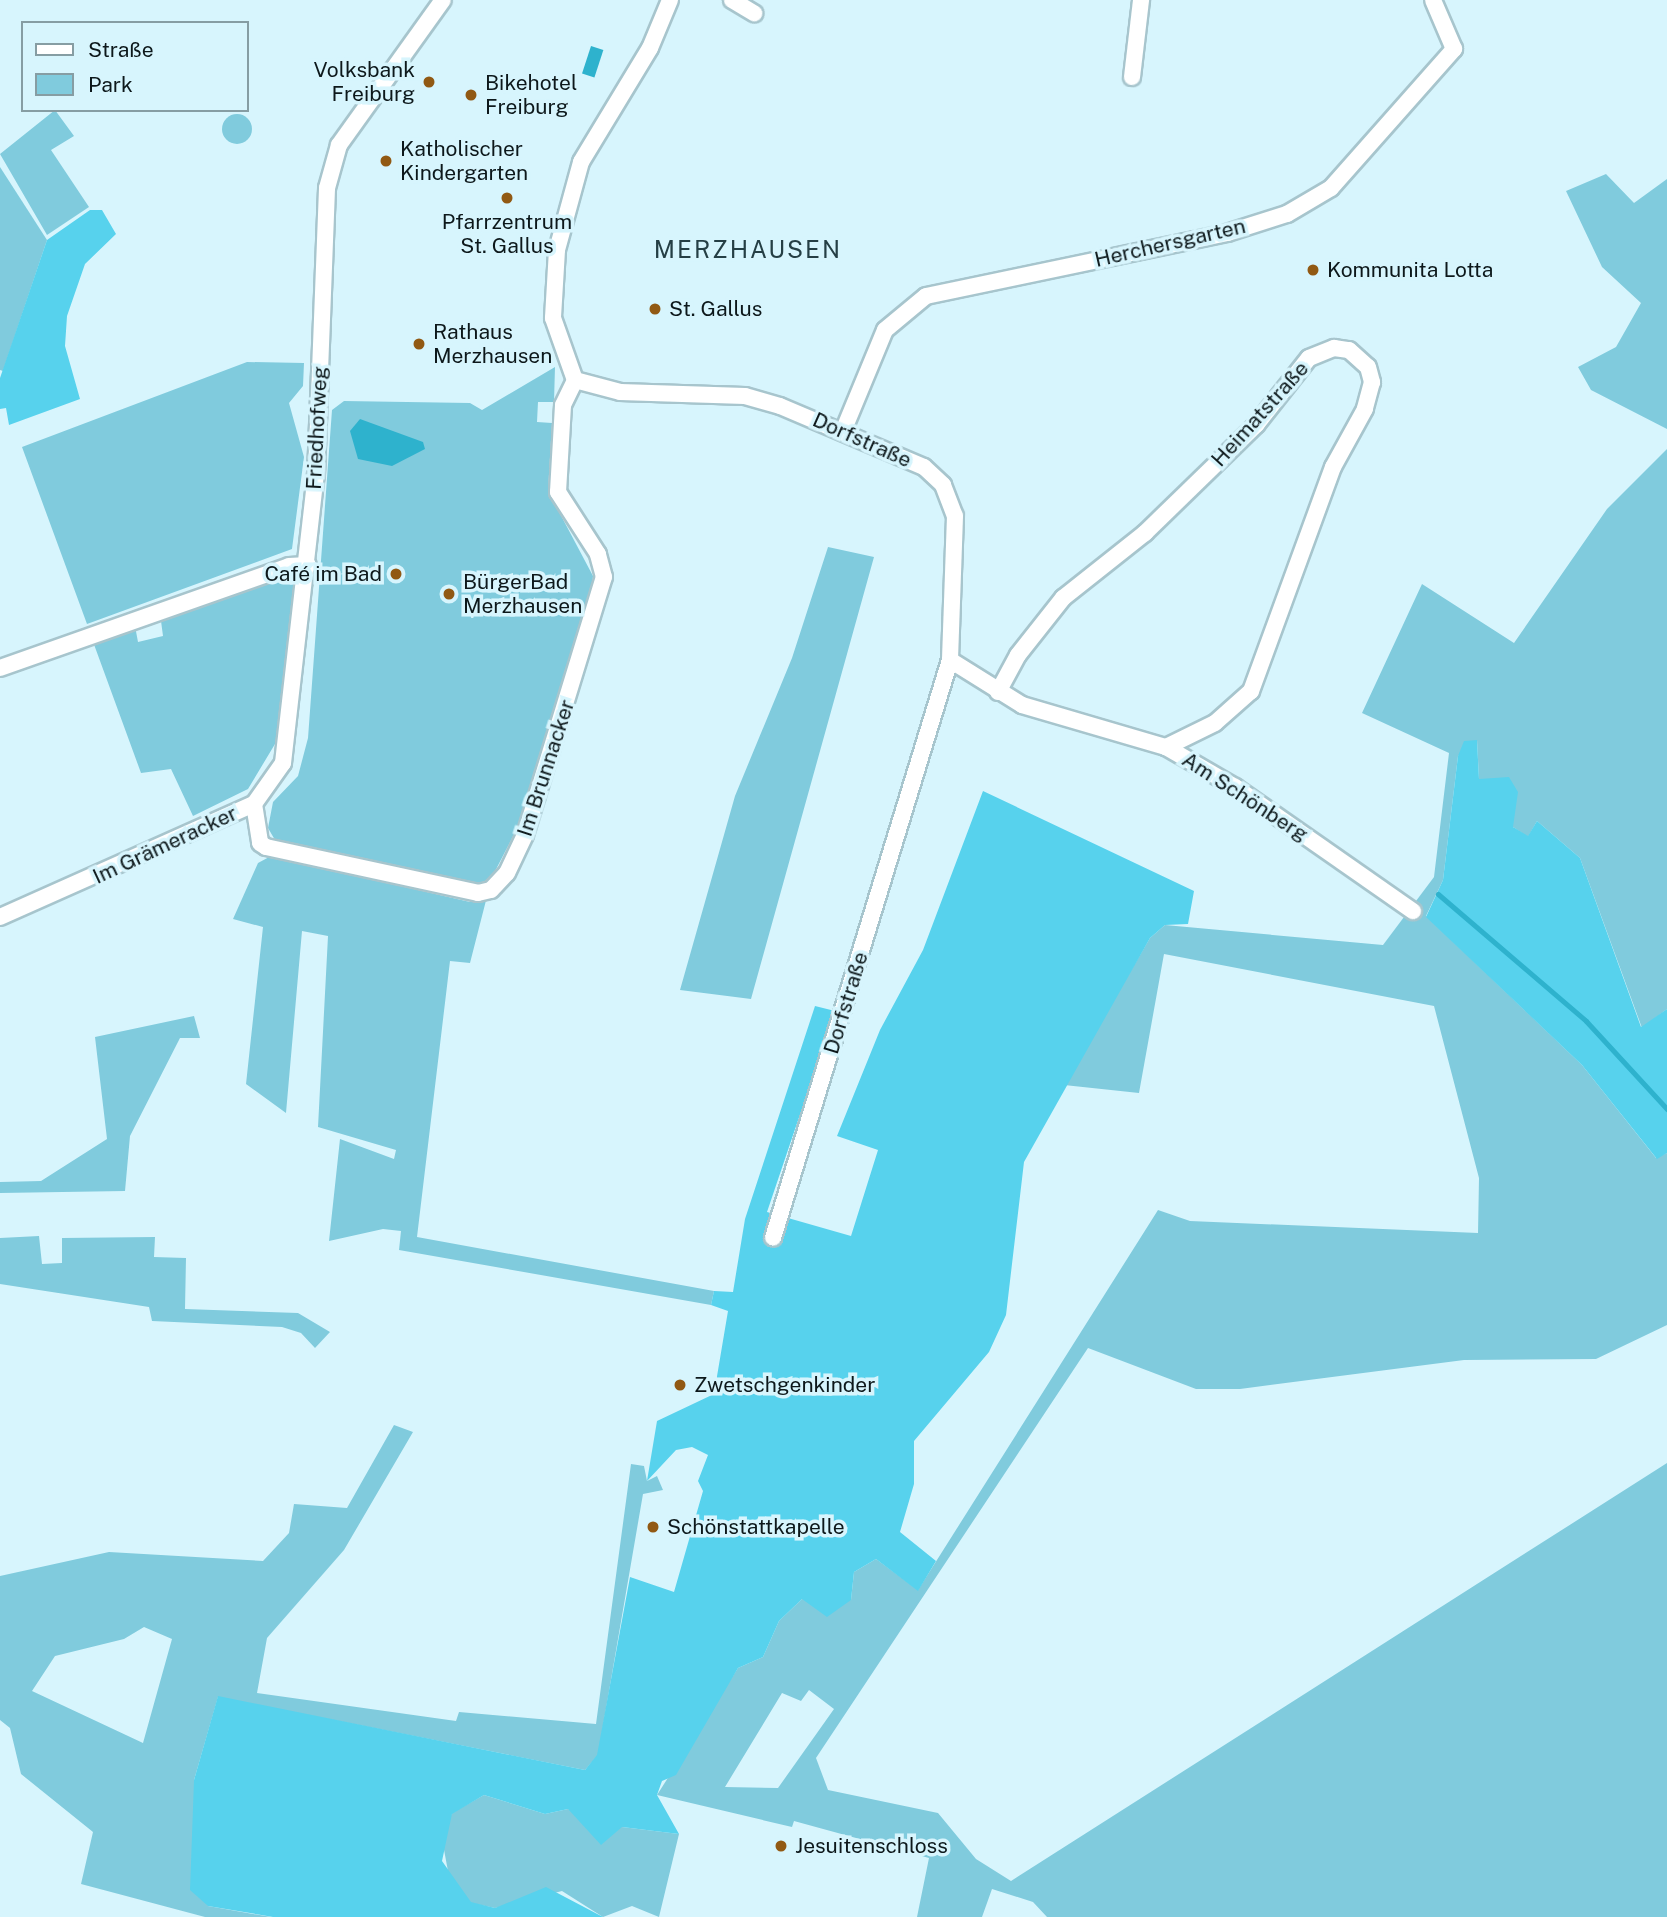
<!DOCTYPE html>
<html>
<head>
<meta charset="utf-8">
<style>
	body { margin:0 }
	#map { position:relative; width:1667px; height:1917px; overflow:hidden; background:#d7f5fd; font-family:"Public Sans",sans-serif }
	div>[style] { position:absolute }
	.green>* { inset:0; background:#80cbdd }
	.round { border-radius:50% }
	.forest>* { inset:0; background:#57d2ed }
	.water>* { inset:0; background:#2eb2cd; transform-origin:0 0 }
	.stream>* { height:5px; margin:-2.5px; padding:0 2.5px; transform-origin:2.5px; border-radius:2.5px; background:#2eb2cd }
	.roads { filter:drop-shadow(2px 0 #a7c5cd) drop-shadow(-2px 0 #a7c5cd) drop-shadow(0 2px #a7c5cd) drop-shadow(0 -2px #a7c5cd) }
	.minor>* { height:16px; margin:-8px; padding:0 8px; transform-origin:8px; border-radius:8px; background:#fff }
	.dots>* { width:19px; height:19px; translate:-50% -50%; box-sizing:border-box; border:4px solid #d7f5fd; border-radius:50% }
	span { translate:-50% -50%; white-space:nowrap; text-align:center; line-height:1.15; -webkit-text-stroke:7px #d7f5fd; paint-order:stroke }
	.poi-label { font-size:21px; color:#0d181b }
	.right { translate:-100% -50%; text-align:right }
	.left { translate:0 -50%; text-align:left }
	.street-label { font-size:21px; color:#0d181b }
	.quarter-label { font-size:24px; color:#253f45; letter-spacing:2px }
	.legend { position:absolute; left:21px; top:21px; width:228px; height:91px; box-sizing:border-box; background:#d7f5fd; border:2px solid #869da3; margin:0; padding:9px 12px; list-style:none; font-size:21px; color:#0d181b }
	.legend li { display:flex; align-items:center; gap:14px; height:35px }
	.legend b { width:35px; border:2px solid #869da3 }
</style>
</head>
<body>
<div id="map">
	<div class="green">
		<i style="clip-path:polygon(55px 110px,74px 136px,51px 150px,89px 207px,47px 235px,0 154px)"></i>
		<i class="round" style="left:222px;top:114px;width:30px;height:30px"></i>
		<i style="clip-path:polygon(0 167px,47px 240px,3px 371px,0 370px)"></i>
		<i style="clip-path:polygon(1606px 174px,1634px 203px,1667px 179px,1667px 429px,1591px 390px,1578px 367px,1616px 347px,1641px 303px,1602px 267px,1566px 191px)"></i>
		<i style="clip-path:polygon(247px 362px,304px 363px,303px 386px,289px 403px,304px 457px,292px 549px,87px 624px,22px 447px)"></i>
		<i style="clip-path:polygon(555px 367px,554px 402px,538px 402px,537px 422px,552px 423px,548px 491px,593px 576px,591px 600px,523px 817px,492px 877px,470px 963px,450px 961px,417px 1237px,714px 1291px,711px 1305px,399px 1250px,401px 1231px,383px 1229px,329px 1241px,340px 1139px,394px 1159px,396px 1150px,318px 1127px,328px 936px,302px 931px,286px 1113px,246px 1084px,263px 927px,233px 919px,258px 863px,271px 856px,470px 902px,474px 885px,275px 840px,268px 828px,273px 802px,298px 776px,308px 738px,332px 410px,344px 401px,470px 403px,482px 410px)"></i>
		<i style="clip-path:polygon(evenodd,1667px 449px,1667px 1009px,1642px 1028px,1580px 858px,1537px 821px,1528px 837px,1513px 827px,1479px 779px,1477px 740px,1458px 756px,1443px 880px,1426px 916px,1582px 1065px,1656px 1158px,1667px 1153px,1667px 1325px,1596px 1359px,1464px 1360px,1240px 1389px,1196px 1389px,1088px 1348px,816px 1758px,828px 1790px,938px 1813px,976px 1859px,1011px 1881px,1667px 1463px,1667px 1917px,1047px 1917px,1033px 1902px,992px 1889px,982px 1917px,917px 1917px,929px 1858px,794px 1821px,792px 1827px,657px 1795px,738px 1668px,763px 1657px,779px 1621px,802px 1599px,851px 1600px,854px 1572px,876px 1559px,918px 1590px,1158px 1210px,1190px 1221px,1478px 1233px,1479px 1178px,1434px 1006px,1164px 954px,1139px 1093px,1064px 1085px,1150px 938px,1165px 925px,1383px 945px,1434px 877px,1449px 753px,1362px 713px,1422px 584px,1514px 643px,1607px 509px,1667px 449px,809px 1690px,834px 1709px,778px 1788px,725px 1787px,782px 1693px,801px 1701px,809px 1690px)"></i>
		<i style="clip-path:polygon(828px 547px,874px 557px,751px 999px,680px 990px,735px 796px,792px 658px)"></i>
		<i style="clip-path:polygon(277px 576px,298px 579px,281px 734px,248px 789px,193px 816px,171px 769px,141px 773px,92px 639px,135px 626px,138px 642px,163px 636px,161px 621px)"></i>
		<i style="clip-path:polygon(194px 1016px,200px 1038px,180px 1038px,130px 1136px,125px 1191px,0 1193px,0 1182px,41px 1181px,107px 1139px,95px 1037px)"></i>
		<i style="clip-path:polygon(39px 1236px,42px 1264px,62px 1263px,62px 1238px,155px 1237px,154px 1257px,186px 1258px,185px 1309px,298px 1313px,330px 1332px,315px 1348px,301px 1333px,282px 1327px,152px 1321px,149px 1307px,0 1284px,0 1238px)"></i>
		<i style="clip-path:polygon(evenodd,394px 1425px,413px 1432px,344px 1550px,267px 1638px,257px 1693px,456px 1721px,459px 1712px,596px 1724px,631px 1464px,644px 1466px,647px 1481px,657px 1476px,663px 1490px,643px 1494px,598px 1755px,585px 1770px,218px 1697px,194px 1780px,208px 1906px,271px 1917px,205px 1917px,81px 1884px,93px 1832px,21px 1774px,10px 1728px,0 1720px,0 1576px,109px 1552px,263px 1561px,289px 1533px,294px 1504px,347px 1508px,394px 1425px,144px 1627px,172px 1639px,143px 1743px,32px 1691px,55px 1656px,124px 1639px,144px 1627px)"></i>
		<i style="clip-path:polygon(484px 1795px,545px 1814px,568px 1809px,622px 1827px,679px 1834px,659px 1917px,632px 1906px,603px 1917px,562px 1891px,495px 1908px,471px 1903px,450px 1882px,442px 1839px,452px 1813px)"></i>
	</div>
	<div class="forest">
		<i style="clip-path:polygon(90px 210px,102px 210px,116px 234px,85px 264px,67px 316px,65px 346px,80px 399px,9px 425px,6px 408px,0 409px,0 378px,47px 240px)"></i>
		<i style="clip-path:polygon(1477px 740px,1479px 779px,1509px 777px,1518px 792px,1513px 827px,1528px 836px,1537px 821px,1580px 858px,1641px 1027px,1667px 1009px,1667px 1153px,1657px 1159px,1582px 1065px,1426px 917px,1443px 880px,1458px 756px,1464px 741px)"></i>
		<i style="clip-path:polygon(983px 791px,1194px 891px,1188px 924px,1165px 925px,1150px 938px,1024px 1162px,1006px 1315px,989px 1352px,914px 1441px,914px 1484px,900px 1532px,936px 1561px,918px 1591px,876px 1559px,854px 1572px,851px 1600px,827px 1617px,802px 1599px,779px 1621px,763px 1657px,738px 1668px,676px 1775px,662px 1781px,657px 1795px,679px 1834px,622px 1827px,601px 1845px,568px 1809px,545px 1814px,484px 1795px,452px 1814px,442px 1861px,471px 1902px,495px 1908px,546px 1887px,603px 1917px,273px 1917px,208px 1906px,190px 1890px,194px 1780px,218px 1696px,585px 1770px,597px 1755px,630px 1577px,674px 1592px,703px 1491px,698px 1481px,708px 1455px,692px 1447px,676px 1450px,647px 1481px,657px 1421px,714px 1394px,728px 1311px,711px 1305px,714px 1291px,733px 1292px,745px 1219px,815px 1006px,835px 1011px,767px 1212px,851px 1236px,878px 1150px,837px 1136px,880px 1030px,923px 950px)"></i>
	</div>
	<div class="water">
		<i style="left:591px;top:46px;width:13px;height:29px;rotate:18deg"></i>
		<i style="clip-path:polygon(360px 419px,423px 442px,425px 449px,392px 466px,358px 459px,350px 431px)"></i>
	</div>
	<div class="stream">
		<i style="left:1438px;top:894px;width:195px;rotate:40.6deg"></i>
		<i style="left:1586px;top:1021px;width:120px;rotate:47.4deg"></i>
	</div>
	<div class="roads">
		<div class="minor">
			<i style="left:670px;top:0;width:52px;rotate:112.6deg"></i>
			<i style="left:650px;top:48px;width:133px;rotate:121.2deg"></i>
			<i style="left:581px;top:162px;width:91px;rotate:105.3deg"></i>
			<i style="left:557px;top:250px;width:68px;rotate:93.4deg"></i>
			<i style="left:553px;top:318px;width:66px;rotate:70.5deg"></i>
			<i style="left:575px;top:380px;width:47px;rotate:14.9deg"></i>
			<i style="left:620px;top:392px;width:125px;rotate:1.8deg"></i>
			<i style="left:745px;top:396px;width:36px;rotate:16deg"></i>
			<i style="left:780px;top:406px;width:156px;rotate:23deg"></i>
			<i style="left:924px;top:467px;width:26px;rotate:43deg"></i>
			<i style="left:943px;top:485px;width:33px;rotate:69deg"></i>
			<i style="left:955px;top:516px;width:144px;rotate:92deg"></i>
			<i style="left:950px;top:660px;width:604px;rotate:107.03deg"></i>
			<i style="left:732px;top:0;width:26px;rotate:31deg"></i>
			<i style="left:1132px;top:77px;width:78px;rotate:-83.3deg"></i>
			<i style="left:844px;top:429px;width:107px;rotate:-67.5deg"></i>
			<i style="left:885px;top:330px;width:53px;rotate:-39.7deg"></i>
			<i style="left:926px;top:296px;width:308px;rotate:-11.8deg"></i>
			<i style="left:1227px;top:233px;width:63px;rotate:-17.6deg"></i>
			<i style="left:1287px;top:214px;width:51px;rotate:-30.6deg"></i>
			<i style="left:1331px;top:188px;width:186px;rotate:-48.5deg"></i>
			<i style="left:1454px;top:49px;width:53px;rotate:-113.2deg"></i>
			<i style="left:950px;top:660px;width:85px;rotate:32deg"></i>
			<i style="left:1022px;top:705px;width:150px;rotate:16.3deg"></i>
			<i style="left:1166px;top:747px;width:80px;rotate:30.1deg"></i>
			<i style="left:1235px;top:787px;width:217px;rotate:34.9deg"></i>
			<i style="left:0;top:668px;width:306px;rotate:-19.4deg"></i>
			<i style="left:289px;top:566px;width:19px;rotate:-3deg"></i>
			<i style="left:998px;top:692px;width:42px;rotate:-61.6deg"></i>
			<i style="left:1018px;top:655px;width:73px;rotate:-51.7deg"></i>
			<i style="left:1063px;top:598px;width:105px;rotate:-38.4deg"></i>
			<i style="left:1145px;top:533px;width:155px;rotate:-44.2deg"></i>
			<i style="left:1256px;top:425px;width:85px;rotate:-51.7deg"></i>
			<i style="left:1309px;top:358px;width:27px;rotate:-22deg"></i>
			<i style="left:1334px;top:348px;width:15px;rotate:8deg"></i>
			<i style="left:1349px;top:350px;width:25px;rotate:42deg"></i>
			<i style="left:1368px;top:367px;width:16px;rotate:75deg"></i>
			<i style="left:1372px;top:382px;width:28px;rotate:105deg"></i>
			<i style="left:1365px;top:409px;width:66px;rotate:118.9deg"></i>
			<i style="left:1333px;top:467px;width:239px;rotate:110.1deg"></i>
			<i style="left:1251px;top:691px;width:48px;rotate:138.4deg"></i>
			<i style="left:1215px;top:723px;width:55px;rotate:153.9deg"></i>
			<i style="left:254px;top:804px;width:39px;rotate:81deg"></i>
			<i style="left:260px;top:843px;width:7px;rotate:34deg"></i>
			<i style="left:266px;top:847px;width:217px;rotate:12.2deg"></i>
			<i style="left:478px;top:893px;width:13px;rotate:-13deg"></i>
			<i style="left:491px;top:890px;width:23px;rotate:-47deg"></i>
			<i style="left:507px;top:873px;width:42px;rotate:-64.7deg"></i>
			<i style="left:525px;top:835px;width:270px;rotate:-73deg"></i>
			<i style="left:604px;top:577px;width:24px;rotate:-105deg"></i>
			<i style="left:598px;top:554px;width:74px;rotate:-122.8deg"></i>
			<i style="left:558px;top:492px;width:87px;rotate:-86.7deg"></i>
			<i style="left:563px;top:405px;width:28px;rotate:-64deg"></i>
			<i style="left:0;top:917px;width:278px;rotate:-24deg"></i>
			<i style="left:254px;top:804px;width:50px;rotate:-54.7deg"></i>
			<i style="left:283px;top:763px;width:290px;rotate:-83.5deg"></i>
			<i style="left:316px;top:475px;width:287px;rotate:-87.8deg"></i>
			<i style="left:327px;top:188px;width:45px;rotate:-74.4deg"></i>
			<i style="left:339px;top:145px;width:178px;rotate:-54.4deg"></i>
		</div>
	</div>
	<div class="dots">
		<i style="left:429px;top:82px;background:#915913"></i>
		<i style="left:471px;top:95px;background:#915913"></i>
		<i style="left:386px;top:161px;background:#915913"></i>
		<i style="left:507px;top:198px;background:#915913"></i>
		<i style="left:1313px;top:270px;background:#915913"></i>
		<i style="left:655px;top:309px;background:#915913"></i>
		<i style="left:419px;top:344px;background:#915913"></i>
		<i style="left:396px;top:574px;background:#915913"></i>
		<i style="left:449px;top:594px;background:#915913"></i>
		<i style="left:680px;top:1385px;background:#915913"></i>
		<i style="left:653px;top:1527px;background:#915913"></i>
		<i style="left:781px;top:1846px;background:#915913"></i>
	</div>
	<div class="poi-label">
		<span class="right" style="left:415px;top:82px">Volksbank<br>Freiburg</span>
		<span class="left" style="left:485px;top:95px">Bikehotel<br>Freiburg</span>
		<span class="left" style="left:400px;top:161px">Katholischer<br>Kindergarten</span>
		<span style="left:507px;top:234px">Pfarrzentrum<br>St. Gallus</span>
		<span class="left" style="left:1327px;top:270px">Kommunita Lotta</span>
		<span class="left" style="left:669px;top:309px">St. Gallus</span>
		<span class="left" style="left:433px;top:344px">Rathaus<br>Merzhausen</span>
		<span class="right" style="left:382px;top:574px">Café im Bad</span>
		<span class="left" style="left:463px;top:594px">BürgerBad<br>Merzhausen</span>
		<span class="left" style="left:694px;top:1385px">Zwetschgenkinder</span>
		<span class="left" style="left:667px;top:1527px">Schönstattkapelle</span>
		<span class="left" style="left:795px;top:1846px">Jesuitenschloss</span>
	</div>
	<div class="street-label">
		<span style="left:1170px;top:243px;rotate:-13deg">Herchersgarten</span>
		<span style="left:1260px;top:414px;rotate:-48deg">Heimatstraße</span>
		<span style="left:317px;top:428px;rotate:-87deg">Friedhofweg</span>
		<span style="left:862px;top:440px;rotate:24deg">Dorfstraße</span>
		<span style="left:546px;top:768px;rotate:-72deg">Im Brunnacker</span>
		<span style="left:1245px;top:797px;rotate:33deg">Am Schönberg</span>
		<span style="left:165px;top:845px;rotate:-25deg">Im Grämeracker</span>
		<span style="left:846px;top:1003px;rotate:-73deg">Dorfstraße</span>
	</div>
	<div class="quarter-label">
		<span style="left:748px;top:250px">MERZHAUSEN</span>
	</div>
	<ul class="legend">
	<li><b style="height:9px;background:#fff"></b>Straße</li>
	<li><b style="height:19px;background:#80cbdd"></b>Park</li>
	</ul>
</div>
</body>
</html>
